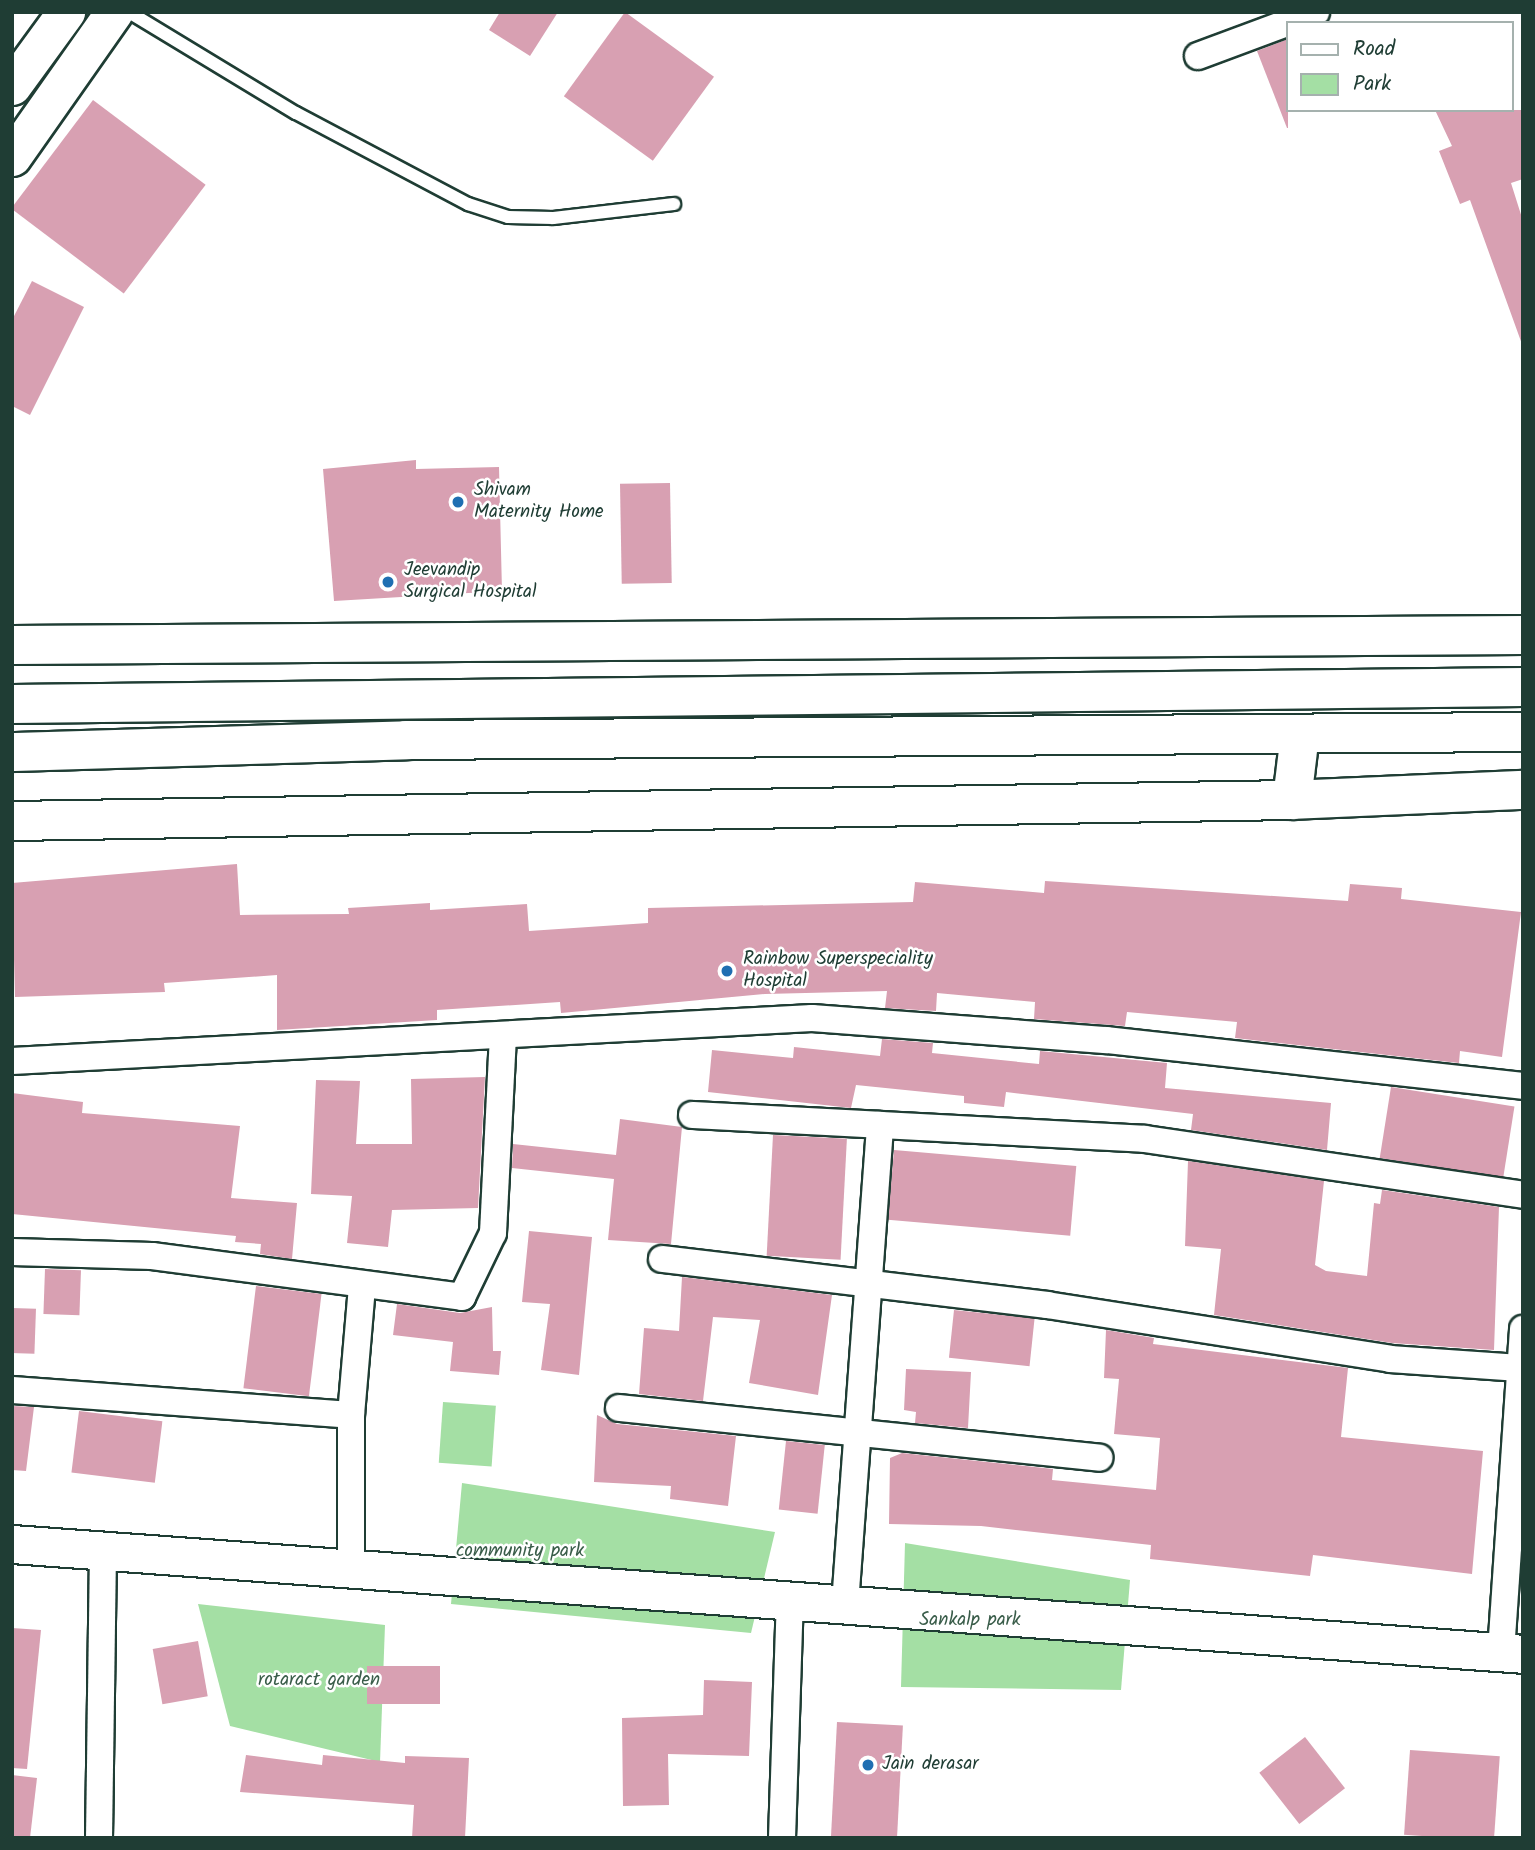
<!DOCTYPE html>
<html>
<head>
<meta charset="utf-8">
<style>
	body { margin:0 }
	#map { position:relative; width:1535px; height:1850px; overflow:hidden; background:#fff; font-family:Kalam,sans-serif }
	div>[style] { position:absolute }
	.green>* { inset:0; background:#a4dfa4; transform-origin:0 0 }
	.building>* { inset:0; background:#d8a0b2; transform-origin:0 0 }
	.roads { filter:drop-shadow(2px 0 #1f3d34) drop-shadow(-2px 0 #1f3d34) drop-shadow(0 2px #1f3d34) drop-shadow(0 -2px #1f3d34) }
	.lane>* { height:12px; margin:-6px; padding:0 6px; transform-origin:6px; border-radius:6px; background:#fff }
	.street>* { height:26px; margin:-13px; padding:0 13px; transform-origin:13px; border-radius:13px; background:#fff }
	.secondary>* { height:37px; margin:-18.5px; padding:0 18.5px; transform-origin:18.5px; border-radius:18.5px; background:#fff }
	.highway>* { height:38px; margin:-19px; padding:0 19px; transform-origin:19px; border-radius:19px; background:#fff }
	.dots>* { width:19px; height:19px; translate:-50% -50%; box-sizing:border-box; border:4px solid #fff; border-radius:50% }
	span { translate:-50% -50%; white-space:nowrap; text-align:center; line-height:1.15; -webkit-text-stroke:5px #fff; paint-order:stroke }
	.poi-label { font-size:19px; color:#1f3d34 }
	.left { translate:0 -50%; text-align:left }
	.park-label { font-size:19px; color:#3a5d4a }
	.frame { position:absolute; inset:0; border:14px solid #1f3d34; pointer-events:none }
	.legend { position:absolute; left:1286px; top:21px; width:228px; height:91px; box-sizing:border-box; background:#fff; border:2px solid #a5b1ae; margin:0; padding:9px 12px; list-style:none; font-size:21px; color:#1f3d34 }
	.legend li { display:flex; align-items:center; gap:14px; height:35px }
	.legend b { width:35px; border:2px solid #a5b1ae }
</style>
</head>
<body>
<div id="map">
	<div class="green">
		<i style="left:443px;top:1402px;width:53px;height:61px;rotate:4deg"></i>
		<i style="clip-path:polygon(462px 1483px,775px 1532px,751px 1633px,451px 1604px)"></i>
		<i style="clip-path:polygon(905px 1543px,1130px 1580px,1121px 1690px,901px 1687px)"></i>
		<i style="clip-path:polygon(198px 1604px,385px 1625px,380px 1762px,230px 1726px)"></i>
	</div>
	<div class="building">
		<i style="clip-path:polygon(500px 12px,558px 12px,530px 56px,489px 30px)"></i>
		<i style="left:625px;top:12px;width:110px;height:104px;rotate:36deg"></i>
		<i style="clip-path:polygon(1288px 39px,1288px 128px,1287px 128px,1257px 51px)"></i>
		<i style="left:93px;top:100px;width:141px;height:136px;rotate:37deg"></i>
		<i style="clip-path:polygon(1435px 110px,1523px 110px,1523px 179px,1511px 183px,1523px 221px,1523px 347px,1470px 200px,1460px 204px,1439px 151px,1452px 146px)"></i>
		<i style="clip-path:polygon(32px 281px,84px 307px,30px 415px,12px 406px,12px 320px)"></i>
		<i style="clip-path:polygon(416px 460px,416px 469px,499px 467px,502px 591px,334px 601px,323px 469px)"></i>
		<i style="left:670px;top:483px;width:100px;height:50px;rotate:89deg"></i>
		<i style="clip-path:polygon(237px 864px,240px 915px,349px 914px,348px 908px,430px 903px,430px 910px,527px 904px,529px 931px,648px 923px,648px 908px,913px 902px,915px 882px,1044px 893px,1045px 881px,1348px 901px,1350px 884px,1402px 888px,1401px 899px,1521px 912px,1502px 1057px,1460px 1051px,1459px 1063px,1235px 1038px,1237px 1022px,1127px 1012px,1125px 1026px,1034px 1019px,1035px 1002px,937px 993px,936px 1011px,885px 1008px,887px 991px,765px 994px,561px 1013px,560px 1002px,437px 1010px,437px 1020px,277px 1030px,277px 975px,164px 983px,165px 992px,15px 997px,12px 883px)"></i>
		<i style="clip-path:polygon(882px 1039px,933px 1043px,932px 1053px,1039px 1064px,1040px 1051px,1167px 1063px,1165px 1088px,1331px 1103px,1327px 1150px,1191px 1130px,1193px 1114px,1006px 1092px,1004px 1107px,964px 1103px,964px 1096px,856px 1085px,851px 1108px,708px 1092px,712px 1050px,793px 1058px,794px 1047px,880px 1056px)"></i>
		<i style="clip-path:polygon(485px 1077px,478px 1208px,392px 1210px,388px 1247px,347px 1243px,352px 1196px,311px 1194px,316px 1080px,360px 1081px,356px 1144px,412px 1144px,411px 1079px)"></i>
		<i style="left:1391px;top:1087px;width:125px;height:72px;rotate:9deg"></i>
		<i style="clip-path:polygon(12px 1093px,83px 1102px,82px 1113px,240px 1126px,231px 1198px,297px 1203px,292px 1259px,260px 1254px,261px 1244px,235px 1242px,236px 1236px,12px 1214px)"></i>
		<i style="clip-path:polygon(620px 1119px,682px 1127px,671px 1244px,608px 1240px,614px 1179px,512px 1168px,513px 1144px,616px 1155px)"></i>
		<i style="left:773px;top:1135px;width:74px;height:121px;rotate:3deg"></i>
		<i style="left:894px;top:1150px;width:183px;height:70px;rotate:5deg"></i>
		<i style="clip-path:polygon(1188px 1161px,1324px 1181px,1315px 1265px,1326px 1271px,1367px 1276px,1374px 1203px,1380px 1204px,1382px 1190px,1499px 1207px,1494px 1350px,1392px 1343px,1214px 1315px,1221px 1249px,1185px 1246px)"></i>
		<i style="clip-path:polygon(529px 1231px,592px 1237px,579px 1375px,541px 1370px,550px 1304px,522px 1302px)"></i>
		<i style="left:45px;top:1269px;width:36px;height:45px;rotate:2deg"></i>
		<i style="clip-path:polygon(682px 1277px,832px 1295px,818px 1395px,749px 1383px,760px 1320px,713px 1317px,703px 1401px,639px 1394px,644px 1328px,679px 1331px)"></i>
		<i style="left:256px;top:1286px;width:66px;height:103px;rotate:7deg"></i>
		<i style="clip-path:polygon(397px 1304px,460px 1313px,492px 1307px,493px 1351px,501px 1351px,499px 1375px,450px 1371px,453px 1342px,393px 1335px)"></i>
		<i style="left:12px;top:1308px;width:24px;height:45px;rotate:2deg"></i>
		<i style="left:954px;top:1310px;width:81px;height:48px;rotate:6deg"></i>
		<i style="clip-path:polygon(1106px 1330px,1154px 1338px,1153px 1344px,1348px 1368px,1341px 1437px,1483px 1451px,1472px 1574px,1313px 1555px,1310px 1576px,1150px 1559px,1151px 1545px,981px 1526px,889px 1524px,890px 1458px,902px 1453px,1053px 1469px,1052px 1480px,1156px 1490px,1160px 1438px,1114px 1434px,1119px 1379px,1104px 1378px)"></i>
		<i style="clip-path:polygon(906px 1369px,971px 1372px,968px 1428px,915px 1423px,916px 1412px,904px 1410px)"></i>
		<i style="clip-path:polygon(12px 1406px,34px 1407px,26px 1471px,12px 1470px)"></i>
		<i style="left:79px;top:1411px;width:84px;height:62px;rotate:7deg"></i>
		<i style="clip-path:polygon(597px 1415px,617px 1424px,736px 1436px,728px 1506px,670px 1499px,671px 1486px,594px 1482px)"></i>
		<i style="left:786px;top:1441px;width:39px;height:69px;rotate:6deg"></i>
		<i style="clip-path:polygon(12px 1628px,41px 1630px,27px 1769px,12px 1768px)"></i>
		<i style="left:198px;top:1641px;width:56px;height:46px;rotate:80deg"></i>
		<i style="left:367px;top:1666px;width:73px;height:38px"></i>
		<i style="clip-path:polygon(704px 1680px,752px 1682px,749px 1756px,668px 1754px,669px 1805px,623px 1806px,622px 1718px,703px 1715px)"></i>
		<i style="left:837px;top:1722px;width:66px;height:116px;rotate:3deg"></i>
		<i style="left:1305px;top:1737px;width:65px;height:58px;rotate:52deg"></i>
		<i style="left:1410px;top:1750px;width:90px;height:85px;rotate:4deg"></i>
		<i style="clip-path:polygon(246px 1755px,322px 1765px,323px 1755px,405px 1763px,405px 1756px,469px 1758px,465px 1838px,412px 1838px,414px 1805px,240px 1792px)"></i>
		<i style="clip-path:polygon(12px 1775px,37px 1778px,30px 1838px,12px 1838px)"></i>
	</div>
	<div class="roads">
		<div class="lane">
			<i style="left:129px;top:12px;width:195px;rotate:31.2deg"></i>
			<i style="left:296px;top:113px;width:195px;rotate:27.9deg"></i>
			<i style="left:468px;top:204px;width:42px;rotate:18deg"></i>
			<i style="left:508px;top:217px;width:45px;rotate:1.3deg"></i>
			<i style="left:553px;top:218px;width:122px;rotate:-6.6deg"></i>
		</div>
		<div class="street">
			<i style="left:1198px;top:56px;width:126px;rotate:-20.4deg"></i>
			<i style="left:12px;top:1061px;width:801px;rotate:-3.08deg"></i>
			<i style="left:812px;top:1018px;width:296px;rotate:4.3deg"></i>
			<i style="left:1107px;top:1040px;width:419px;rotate:6.3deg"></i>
			<i style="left:692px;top:1115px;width:188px;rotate:3deg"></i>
			<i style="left:12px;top:1252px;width:140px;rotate:1.6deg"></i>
			<i style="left:152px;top:1256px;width:313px;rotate:7.5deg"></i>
			<i style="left:462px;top:1297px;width:71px;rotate:-64.2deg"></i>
			<i style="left:493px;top:1233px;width:198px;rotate:-87.1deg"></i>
			<i style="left:662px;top:1259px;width:388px;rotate:6.8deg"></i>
			<i style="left:1047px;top:1305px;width:347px;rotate:8.9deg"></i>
			<i style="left:1390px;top:1359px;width:130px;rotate:4deg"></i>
			<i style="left:12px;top:1390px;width:340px;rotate:4.2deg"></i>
			<i style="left:619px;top:1408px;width:483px;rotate:5.9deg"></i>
			<i style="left:351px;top:1568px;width:153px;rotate:-90deg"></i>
			<i style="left:351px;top:1415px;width:129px;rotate:-85.1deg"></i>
			<i style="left:845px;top:1604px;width:480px;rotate:-85.8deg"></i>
			<i style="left:880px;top:1125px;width:265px;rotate:3deg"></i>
			<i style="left:1145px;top:1139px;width:382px;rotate:8.4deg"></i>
			<i style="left:1501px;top:1652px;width:324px;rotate:-86.1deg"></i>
			<i style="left:99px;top:1838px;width:285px;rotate:-89.2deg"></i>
			<i style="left:782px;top:1838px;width:241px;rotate:-88.1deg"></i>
		</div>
		<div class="secondary">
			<i style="left:12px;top:86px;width:92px;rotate:-53.9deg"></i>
			<i style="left:12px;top:157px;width:177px;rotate:-54.9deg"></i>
			<i style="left:12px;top:1544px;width:1515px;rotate:4.16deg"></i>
		</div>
		<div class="highway">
			<i style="left:12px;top:645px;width:1511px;rotate:-0.38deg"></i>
			<i style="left:12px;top:704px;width:1511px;rotate:-0.64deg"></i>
			<i style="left:12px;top:752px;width:394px;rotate:-1.7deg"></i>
			<i style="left:406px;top:740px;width:1117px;rotate:-0.41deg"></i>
			<i style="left:1292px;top:800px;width:66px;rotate:-83.1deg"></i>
			<i style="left:12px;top:821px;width:1280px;rotate:-0.94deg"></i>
			<i style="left:1292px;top:800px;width:231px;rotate:-2.5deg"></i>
		</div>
	</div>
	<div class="dots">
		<i style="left:458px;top:502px;background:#1f6fb2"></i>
		<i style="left:388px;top:582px;background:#1f6fb2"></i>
		<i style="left:727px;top:971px;background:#1f6fb2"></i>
		<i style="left:868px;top:1765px;background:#1f6fb2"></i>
	</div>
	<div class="poi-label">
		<span class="left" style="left:474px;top:502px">Shivam<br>Maternity Home</span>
		<span class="left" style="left:404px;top:582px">Jeevandip<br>Surgical Hospital</span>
		<span class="left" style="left:743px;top:971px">Rainbow Superspeciality<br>Hospital</span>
		<span class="left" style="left:882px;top:1765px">Jain derasar</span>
	</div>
	<div class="park-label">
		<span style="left:520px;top:1552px">community park</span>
		<span style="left:970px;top:1621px">Sankalp park</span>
		<span style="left:319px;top:1681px">rotaract garden</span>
	</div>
	<div class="frame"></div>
	<ul class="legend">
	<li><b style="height:9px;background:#fff"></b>Road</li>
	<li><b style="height:19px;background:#a4dfa4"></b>Park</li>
	</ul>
</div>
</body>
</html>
